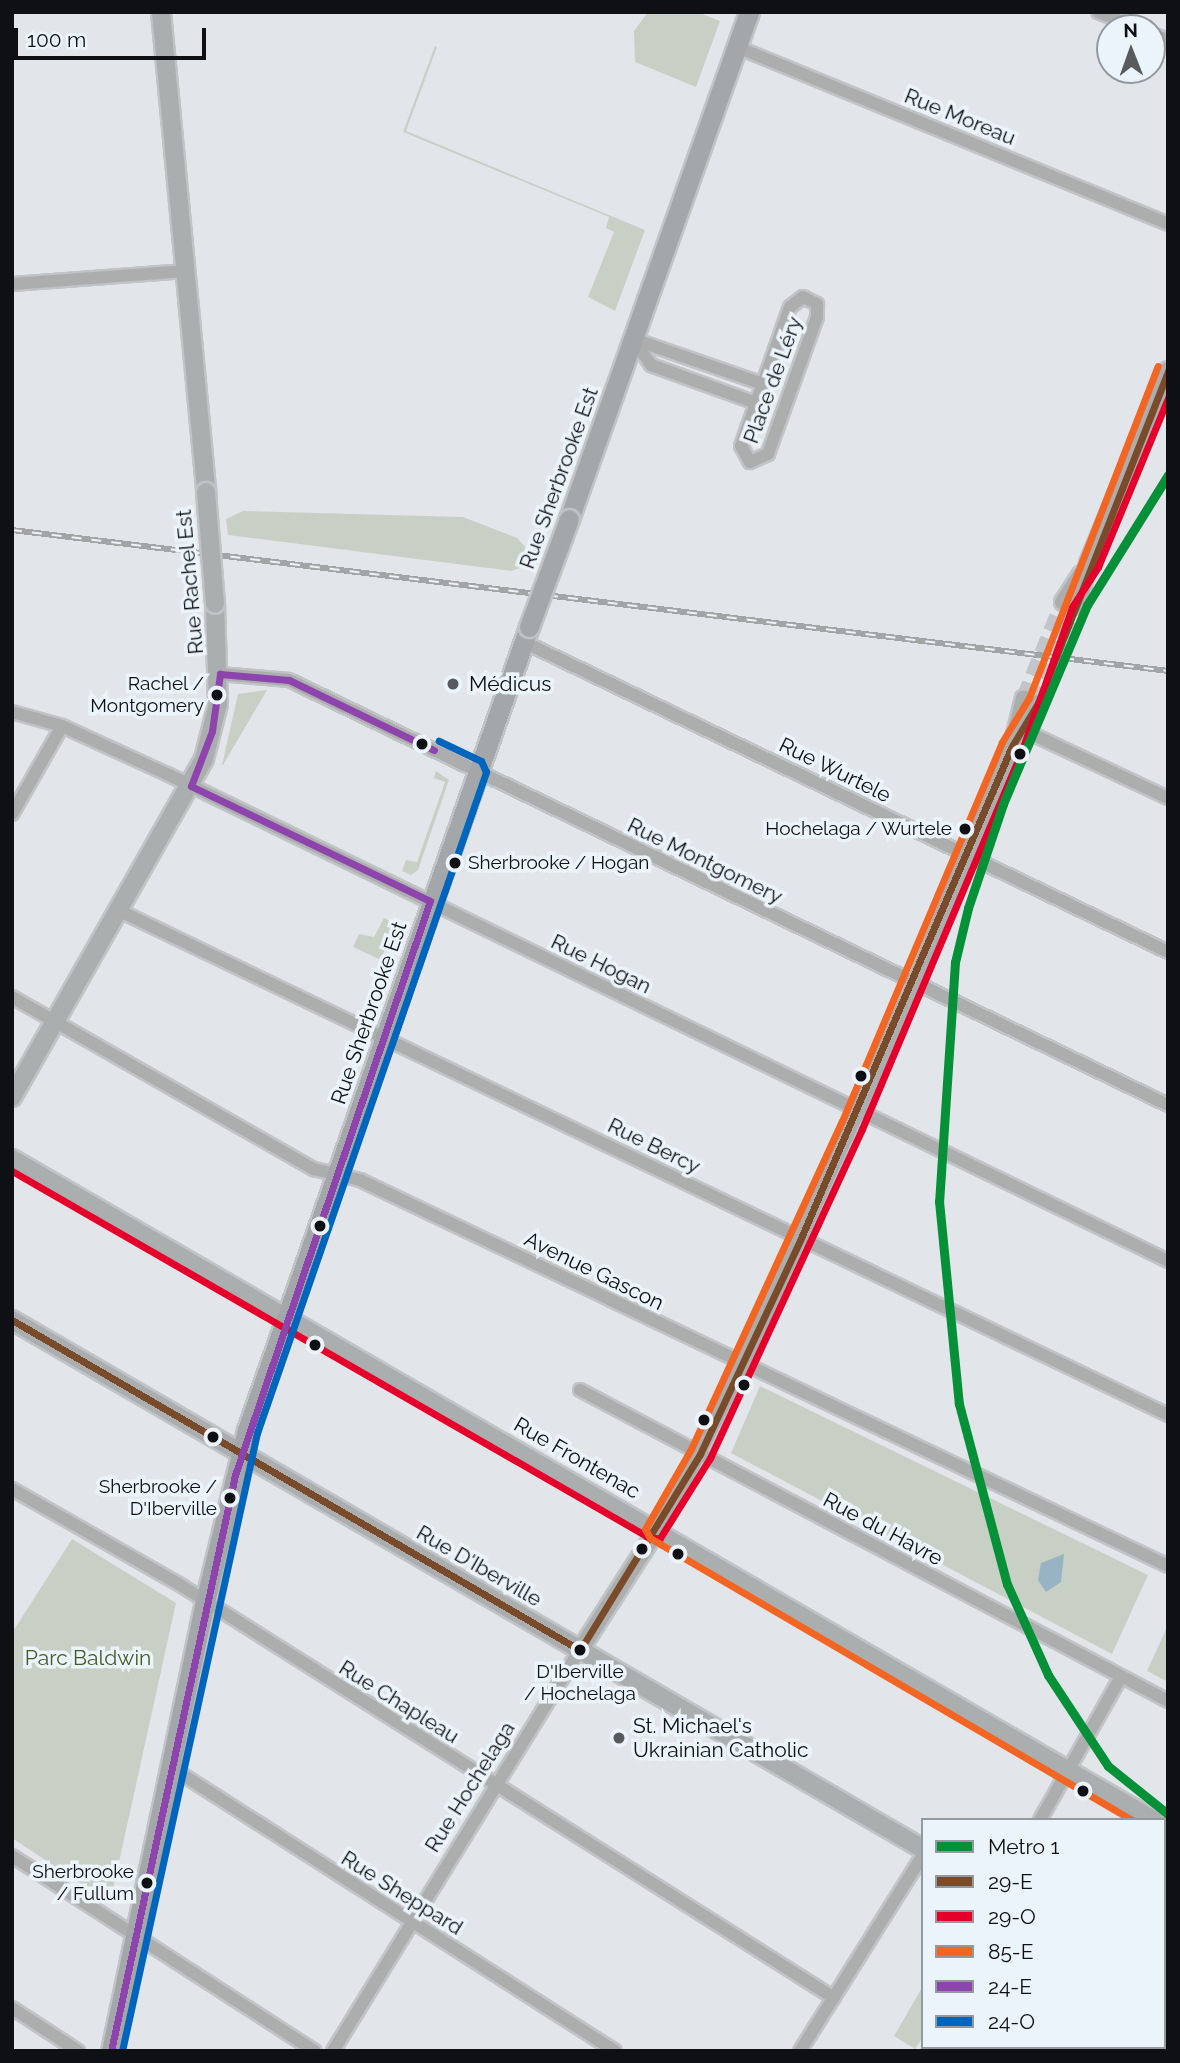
<!DOCTYPE html>
<html>
<head>
<meta charset="utf-8">
<style>
	body { margin:0 }
	#map { position:relative; width:1180px; height:2063px; overflow:hidden; background:#e2e6ea; font-family:Raleway,sans-serif }
	div>[style] { position:absolute }
	.green>* { inset:0; background:#c8d0c5 }
	.water>* { inset:0; background:#97b3c4 }
	.tertiary-tunnel>* { height:16px; margin-top:-8px; transform-origin:0; background:repeating-linear-gradient(90deg,#c2c6ca 0 16px,transparent 0 24px) }
	.roads { filter:drop-shadow(2px 0 #c1c4c7) drop-shadow(-2px 0 #c1c4c7) drop-shadow(0 2px #c1c4c7) drop-shadow(0 -2px #c1c4c7) }
	.minor>* { height:12px; margin:-6px; padding:0 6px; transform-origin:6px; border-radius:6px; background:#acaeae }
	.tertiary>* { height:16px; margin:-8px; padding:0 8px; transform-origin:8px; border-radius:8px; background:#acaeae }
	.secondary>* { height:18px; margin:-9px; padding:0 9px; transform-origin:9px; border-radius:9px; background:#abaeae }
	.primary>* { height:19px; margin:-9.5px; padding:0 9.5px; transform-origin:9.5px; border-radius:9.5px; background:#a4a7a9 }
	.rail>* { height:6px; margin-top:-3px; transform-origin:0; background:repeating-linear-gradient(90deg,#ecf4fb 0 10px,#a1a5a6 0 20px); box-sizing:border-box; border-block:2px solid #a1a5a6 }
	.bridges { filter:drop-shadow(2px 0 #c1c4c7) drop-shadow(-2px 0 #c1c4c7) drop-shadow(0 2px #c1c4c7) drop-shadow(0 -2px #c1c4c7) }
	.secondary-bridge>* { height:18px; margin:-9px; padding:0 9px; transform-origin:9px; border-radius:9px; background:#abaeae }
	.primary-bridge>* { height:19px; margin:-9.5px; padding:0 9.5px; transform-origin:9.5px; border-radius:9.5px; background:#a4a7a9 }
	.bus-1>* { height:7px; margin:-3.5px; padding:0 3.5px; transform-origin:3.5px; border-radius:3.5px; background:#7a4b2a }
	.bus-2>* { height:7px; margin:-3.5px; padding:0 3.5px; transform-origin:3.5px; border-radius:3.5px; background:#e4002b }
	.bus-3>* { height:7px; margin:-3.5px; padding:0 3.5px; transform-origin:3.5px; border-radius:3.5px; background:#f26522 }
	.bus-4>* { height:7px; margin:-3.5px; padding:0 3.5px; transform-origin:3.5px; border-radius:3.5px; background:#8e44ad }
	.bus-5>* { height:7px; margin:-3.5px; padding:0 3.5px; transform-origin:3.5px; border-radius:3.5px; background:#0065bd }
	.metro-1>* { height:9px; margin:-4.5px; padding:0 4.5px; transform-origin:4.5px; border-radius:4.5px; background:#069037 }
	.dots>* { width:19px; height:19px; translate:-50% -50%; box-sizing:border-box; border:4px solid #ecf4fb; border-radius:50% }
	span { translate:-50% -50%; white-space:nowrap; text-align:center; line-height:1.15; -webkit-text-stroke:7px #ecf4fb; paint-order:stroke }
	.bus-label { font-size:19px; color:#0e1013 }
	.right { translate:-100% -50%; text-align:right }
	.left { translate:0 -50%; text-align:left }
	.street-label { font-size:21px; color:#0e1013 }
	.poi-label { font-size:21px; color:#0e1013 }
	.park-label { font-size:21px; color:#465c28 }
	.frame { position:absolute; inset:0; border:14px solid #0e1013; pointer-events:none }
	.legend { position:absolute; left:921px; top:1818px; width:245px; height:231px; box-sizing:border-box; background:#ecf4fb; border:2px solid #93999e; margin:0; padding:9px 12px; list-style:none; font-size:21px; color:#0e1013 }
	.legend li { display:flex; align-items:center; gap:14px; height:35px }
	.legend b { width:35px; border:2px solid #93999e }
	.north { position:absolute; left:1096px; top:14px; width:70px; height:70px; box-sizing:border-box; background:#ecf4fb; border:2px solid #93999e; border-radius:50%; rotate:359deg; font-size:19px; font-weight:700; line-height:28px; text-align:center; color:#0e1013 }
	.north::after { content:''; display:block; margin:auto; width:24px; height:32px; background:#585b5e; clip-path:polygon(50% 0,100% 100%,50% 72%,0 100%) }
	.scale { position:absolute; left:14px; top:28px; width:192px; height:32px; box-sizing:border-box; border:4px solid #0e1013; border-top:0; padding-left:9px; font-size:21px; line-height:24px; white-space:nowrap; color:#0e1013; -webkit-text-stroke:5px #ecf4fb; paint-order:stroke }
</style>
</head>
<body>
<div id="map">
	<div class="green">
		<i style="clip-path:polygon(648px 12px,697px 12px,720px 21px,696px 87px,635px 62px,634px 31px)"></i>
		<i style="clip-path:polygon(435px 46px,437px 47px,406px 131px,645px 230px,615px 311px,588px 297px,614px 232px,606px 228px,609px 217px,403px 132px)"></i>
		<i style="clip-path:polygon(243px 511px,463px 517px,517px 538px,527px 549px,520px 568px,511px 571px,228px 535px,226px 519px)"></i>
		<i style="clip-path:polygon(267px 690px,223px 765px,222px 765px,238px 694px)"></i>
		<i style="clip-path:polygon(436px 771px,449px 780px,418px 870px,411px 875px,402px 871px,406px 860px,417px 862px,445px 782px,434px 778px)"></i>
		<i style="clip-path:polygon(384px 918px,394px 923px,381px 960px,353px 947px,359px 934px,374px 937px)"></i>
		<i style="clip-path:polygon(760px 1386px,1148px 1575px,1112px 1654px,731px 1453px)"></i>
		<i style="clip-path:polygon(72px 1539px,176px 1603px,110px 1903px,12px 1838px,12px 1633px)"></i>
		<i style="clip-path:polygon(1168px 1625px,1168px 1682px,1147px 1671px)"></i>
		<i style="clip-path:polygon(923px 1986px,923px 2037px,915px 2049px,894px 2036px)"></i>
		<i style="clip-path:polygon(923px 2045px,923px 2047px,1068px 2047px,919px 2051px)"></i>
	</div>
	<div class="water">
		<i style="clip-path:polygon(1064px 1554px,1061px 1582px,1046px 1592px,1038px 1580px,1041px 1563px)"></i>
	</div>
	<div class="tertiary-tunnel">
		<i style="left:1024px;top:698px;width:104px;rotate:-67.9deg"></i>
		<i style="left:1038px;top:703px;width:105px;rotate:-67.6deg"></i>
	</div>
	<div class="roads">
		<div class="minor">
			<i style="left:1098px;top:12px;width:43px;rotate:21.8deg"></i>
			<i style="left:1152px;top:34px;width:17px;rotate:21deg"></i>
			<i style="left:737px;top:47px;width:466px;rotate:22.3deg"></i>
			<i style="left:12px;top:284px;width:172px;rotate:-4.3deg"></i>
			<i style="left:803px;top:297px;width:16px;rotate:27deg"></i>
			<i style="left:817px;top:304px;width:13px;rotate:90deg"></i>
			<i style="left:817px;top:317px;width:145px;rotate:109.7deg"></i>
			<i style="left:768px;top:454px;width:20px;rotate:156deg"></i>
			<i style="left:750px;top:462px;width:18px;rotate:-119deg"></i>
			<i style="left:741px;top:446px;width:147px;rotate:-70.6deg"></i>
			<i style="left:790px;top:307px;width:16px;rotate:-38deg"></i>
			<i style="left:633px;top:339px;width:32px;rotate:55deg"></i>
			<i style="left:651px;top:365px;width:112px;rotate:19.9deg"></i>
			<i style="left:633px;top:339px;width:138px;rotate:19.1deg"></i>
			<i style="left:524px;top:642px;width:715px;rotate:25.7deg"></i>
			<i style="left:220px;top:674px;width:69px;rotate:5deg"></i>
			<i style="left:289px;top:680px;width:976px;rotate:25.8deg"></i>
			<i style="left:12px;top:712px;width:52px;rotate:15.6deg"></i>
			<i style="left:62px;top:726px;width:115px;rotate:24.6deg"></i>
			<i style="left:167px;top:774px;width:1113px;rotate:25.94deg"></i>
			<i style="left:1017px;top:727px;width:167px;rotate:25.2deg"></i>
			<i style="left:12px;top:814px;width:101px;rotate:-60.4deg"></i>
			<i style="left:122px;top:912px;width:1161px;rotate:25.68deg"></i>
			<i style="left:12px;top:997px;width:348px;rotate:29.7deg"></i>
			<i style="left:314px;top:1169px;width:47px;rotate:13.4deg"></i>
			<i style="left:360px;top:1180px;width:895px;rotate:25.53deg"></i>
			<i style="left:580px;top:1390px;width:665px;rotate:27.87deg"></i>
			<i style="left:12px;top:1489px;width:196px;rotate:29.7deg"></i>
			<i style="left:182px;top:1586px;width:771px;rotate:32.29deg"></i>
			<i style="left:169px;top:1766px;width:529px;rotate:32.58deg"></i>
			<i style="left:1040px;top:1820px;width:164px;rotate:-60.5deg"></i>
			<i style="left:12px;top:1856px;width:360px;rotate:32.8deg"></i>
			<i style="left:12px;top:2008px;width:79px;rotate:33.1deg"></i>
			<i style="left:333px;top:2051px;width:471px;rotate:-58.4deg"></i>
			<i style="left:800px;top:2051px;width:231px;rotate:-57.9deg"></i>
		</div>
		<div class="tertiary">
			<i style="left:1063px;top:602px;width:33px;rotate:-57deg"></i>
			<i style="left:1078px;top:606px;width:44px;rotate:-76.9deg"></i>
			<i style="left:1088px;top:563px;width:209px;rotate:-67.5deg"></i>
			<i style="left:1020px;top:732px;width:34px;rotate:-58deg"></i>
			<i style="left:580px;top:1650px;width:163px;rotate:-57.3deg"></i>
			<i style="left:668px;top:1513px;width:166px;rotate:-63.6deg"></i>
			<i style="left:742px;top:1364px;width:419px;rotate:-65.6deg"></i>
			<i style="left:915px;top:982px;width:255px;rotate:-67.7deg"></i>
			<i style="left:1012px;top:746px;width:49px;rotate:-76deg"></i>
		</div>
		<div class="secondary">
			<i style="left:161px;top:12px;width:482px;rotate:84.6deg"></i>
			<i style="left:12px;top:1097px;width:389px;rotate:-60.4deg"></i>
			<i style="left:204px;top:759px;width:57px;rotate:-75.7deg"></i>
			<i style="left:218px;top:704px;width:100px;rotate:-91.7deg"></i>
			<i style="left:12px;top:1159px;width:1319px;rotate:30.08deg"></i>
			<i style="left:12px;top:1320px;width:1053px;rotate:30.14deg"></i>
			<i style="left:1164px;top:1826px;width:4px;rotate:27deg"></i>
			<i style="left:1164px;top:1989px;width:4px;rotate:27deg"></i>
		</div>
		<div class="primary">
			<i style="left:569px;top:519px;width:538px;rotate:-70.45deg"></i>
			<i style="left:111px;top:2051px;width:459px;rotate:-78.2deg"></i>
			<i style="left:205px;top:1602px;width:177px;rotate:-76.3deg"></i>
			<i style="left:247px;top:1430px;width:851px;rotate:-70.65deg"></i>
		</div>
	</div>
	<div class="rail">
		<i style="left:12px;top:530px;width:1165px;rotate:6.95deg"></i>
	</div>
	<div class="bridges">
		<div class="secondary-bridge">
			<i style="left:206px;top:492px;width:112px;rotate:85.4deg"></i>
		</div>
		<div class="primary-bridge">
			<i style="left:529px;top:627px;width:115px;rotate:-69.7deg"></i>
		</div>
	</div>
	<div class="bus-1">
		<i style="left:12px;top:1320px;width:657px;rotate:30.16deg"></i>
		<i style="left:580px;top:1650px;width:230px;rotate:-58.5deg"></i>
		<i style="left:700px;top:1454px;width:238px;rotate:-64.9deg"></i>
		<i style="left:801px;top:1238px;width:535px;rotate:-66.79deg"></i>
		<i style="left:1012px;top:746px;width:50px;rotate:-58.8deg"></i>
		<i style="left:1038px;top:703px;width:357px;rotate:-68.6deg"></i>
	</div>
	<div class="bus-2">
		<i style="left:12px;top:1171px;width:736px;rotate:29.91deg"></i>
		<i style="left:650px;top:1538px;width:10px"></i>
		<i style="left:660px;top:1538px;width:94px;rotate:-58deg"></i>
		<i style="left:710px;top:1458px;width:362px;rotate:-65.2deg"></i>
		<i style="left:862px;top:1129px;width:411px;rotate:-67.1deg"></i>
		<i style="left:1022px;top:750px;width:151px;rotate:-70.7deg"></i>
		<i style="left:1072px;top:607px;width:48px;rotate:-57deg"></i>
		<i style="left:1098px;top:567px;width:183px;rotate:-67.5deg"></i>
	</div>
	<div class="bus-3">
		<i style="left:1132px;top:1820px;width:558px;rotate:-149.67deg"></i>
		<i style="left:650px;top:1538px;width:10px;rotate:-119deg"></i>
		<i style="left:645px;top:1529px;width:92px;rotate:-60.1deg"></i>
		<i style="left:691px;top:1449px;width:361px;rotate:-65.3deg"></i>
		<i style="left:842px;top:1121px;width:411px;rotate:-67.1deg"></i>
		<i style="left:1002px;top:742px;width:52px;rotate:-58.5deg"></i>
		<i style="left:1029px;top:698px;width:356px;rotate:-68.8deg"></i>
	</div>
	<div class="bus-4">
		<i style="left:111px;top:2051px;width:589px;rotate:-77.85deg"></i>
		<i style="left:235px;top:1475px;width:606px;rotate:-71.24deg"></i>
		<i style="left:430px;top:901px;width:265px;rotate:-154.3deg"></i>
		<i style="left:191px;top:786px;width:59px;rotate:-69.1deg"></i>
		<i style="left:212px;top:731px;width:58px;rotate:-82deg"></i>
		<i style="left:220px;top:674px;width:69px;rotate:5deg"></i>
		<i style="left:289px;top:680px;width:161px;rotate:25.8deg"></i>
	</div>
	<div class="bus-5">
		<i style="left:122px;top:2051px;width:633px;rotate:-77.68deg"></i>
		<i style="left:257px;top:1433px;width:700px;rotate:-70.89deg"></i>
		<i style="left:486px;top:772px;width:12px;rotate:-114deg"></i>
		<i style="left:481px;top:761px;width:47px;rotate:-154.5deg"></i>
	</div>
	<div class="metro-1">
		<i style="left:1168px;top:475px;width:153px;rotate:121.9deg"></i>
		<i style="left:1087px;top:605px;width:216px;rotate:112.9deg"></i>
		<i style="left:1003px;top:804px;width:110px;rotate:108.6deg"></i>
		<i style="left:968px;top:908px;width:56px;rotate:103.5deg"></i>
		<i style="left:955px;top:962px;width:240px;rotate:93.8deg"></i>
		<i style="left:939px;top:1201px;width:204px;rotate:84.4deg"></i>
		<i style="left:959px;top:1404px;width:186px;rotate:75.1deg"></i>
		<i style="left:1007px;top:1584px;width:100px;rotate:65.7deg"></i>
		<i style="left:1048px;top:1675px;width:109px;rotate:56.6deg"></i>
		<i style="left:1108px;top:1766px;width:77px;rotate:38.7deg"></i>
	</div>
	<div class="dots">
		<i style="left:453px;top:684px;background:#585b5e"></i>
		<i style="left:217px;top:695px;background:#0e1013"></i>
		<i style="left:422px;top:744px;background:#0e1013"></i>
		<i style="left:1020px;top:754px;background:#0e1013"></i>
		<i style="left:965px;top:829px;background:#0e1013"></i>
		<i style="left:455px;top:863px;background:#0e1013"></i>
		<i style="left:861px;top:1076px;background:#0e1013"></i>
		<i style="left:320px;top:1226px;background:#0e1013"></i>
		<i style="left:315px;top:1345px;background:#0e1013"></i>
		<i style="left:744px;top:1385px;background:#0e1013"></i>
		<i style="left:704px;top:1420px;background:#0e1013"></i>
		<i style="left:213px;top:1437px;background:#0e1013"></i>
		<i style="left:230px;top:1498px;background:#0e1013"></i>
		<i style="left:642px;top:1549px;background:#0e1013"></i>
		<i style="left:678px;top:1554px;background:#0e1013"></i>
		<i style="left:580px;top:1650px;background:#0e1013"></i>
		<i style="left:619px;top:1738px;background:#585b5e"></i>
		<i style="left:1083px;top:1791px;background:#0e1013"></i>
		<i style="left:147px;top:1883px;background:#0e1013"></i>
	</div>
	<div class="bus-label">
		<span class="right" style="left:204px;top:695px">Rachel /<br>Montgomery</span>
		<span class="right" style="left:952px;top:829px">Hochelaga / Wurtele</span>
		<span class="left" style="left:468px;top:863px">Sherbrooke / Hogan</span>
		<span class="right" style="left:217px;top:1498px">Sherbrooke /<br>D'Iberville</span>
		<span style="left:580px;top:1683px">D'Iberville<br>/ Hochelaga</span>
		<span class="right" style="left:134px;top:1883px">Sherbrooke<br>/ Fullum</span>
	</div>
	<div class="street-label">
		<span style="left:960px;top:117px;rotate:22deg">Rue Moreau</span>
		<span style="left:773px;top:380px;rotate:-70deg">Place de Léry</span>
		<span style="left:559px;top:478px;rotate:-70deg">Rue Sherbrooke Est</span>
		<span style="left:190px;top:582px;rotate:-95deg">Rue Rachel Est</span>
		<span style="left:835px;top:770px;rotate:26deg">Rue Wurtele</span>
		<span style="left:705px;top:861px;rotate:26deg">Rue Montgomery</span>
		<span style="left:601px;top:964px;rotate:26deg">Rue Hogan</span>
		<span style="left:369px;top:1013px;rotate:-71deg">Rue Sherbrooke Est</span>
		<span style="left:654px;top:1146px;rotate:26deg">Rue Bercy</span>
		<span style="left:594px;top:1271px;rotate:26deg">Avenue Gascon</span>
		<span style="left:577px;top:1458px;rotate:30deg">Rue Frontenac</span>
		<span style="left:883px;top:1529px;rotate:28deg">Rue du Havre</span>
		<span style="left:479px;top:1566px;rotate:30deg">Rue D'Iberville</span>
		<span style="left:399px;top:1702px;rotate:32deg">Rue Chapleau</span>
		<span style="left:470px;top:1787px;rotate:-58deg">Rue Hochelaga</span>
		<span style="left:402px;top:1893px;rotate:32deg">Rue Sheppard</span>
	</div>
	<div class="poi-label">
		<span class="left" style="left:469px;top:684px">Médicus</span>
		<span class="left" style="left:633px;top:1738px">St. Michael's<br>Ukrainian Catholic</span>
	</div>
	<div class="park-label">
		<span style="left:88px;top:1658px">Parc Baldwin</span>
	</div>
	<div class="frame"></div>
	<ul class="legend">
	<li><b style="height:9px;background:#069037"></b>Metro 1</li>
	<li><b style="height:9px;background:#7a4b2a"></b>29-E</li>
	<li><b style="height:9px;background:#e4002b"></b>29-O</li>
	<li><b style="height:9px;background:#f26522"></b>85-E</li>
	<li><b style="height:9px;background:#8e44ad"></b>24-E</li>
	<li><b style="height:9px;background:#0065bd"></b>24-O</li>
	</ul>
	<div class="north">N</div>
	<div class="scale">100 m</div>
</div>
</body>
</html>
